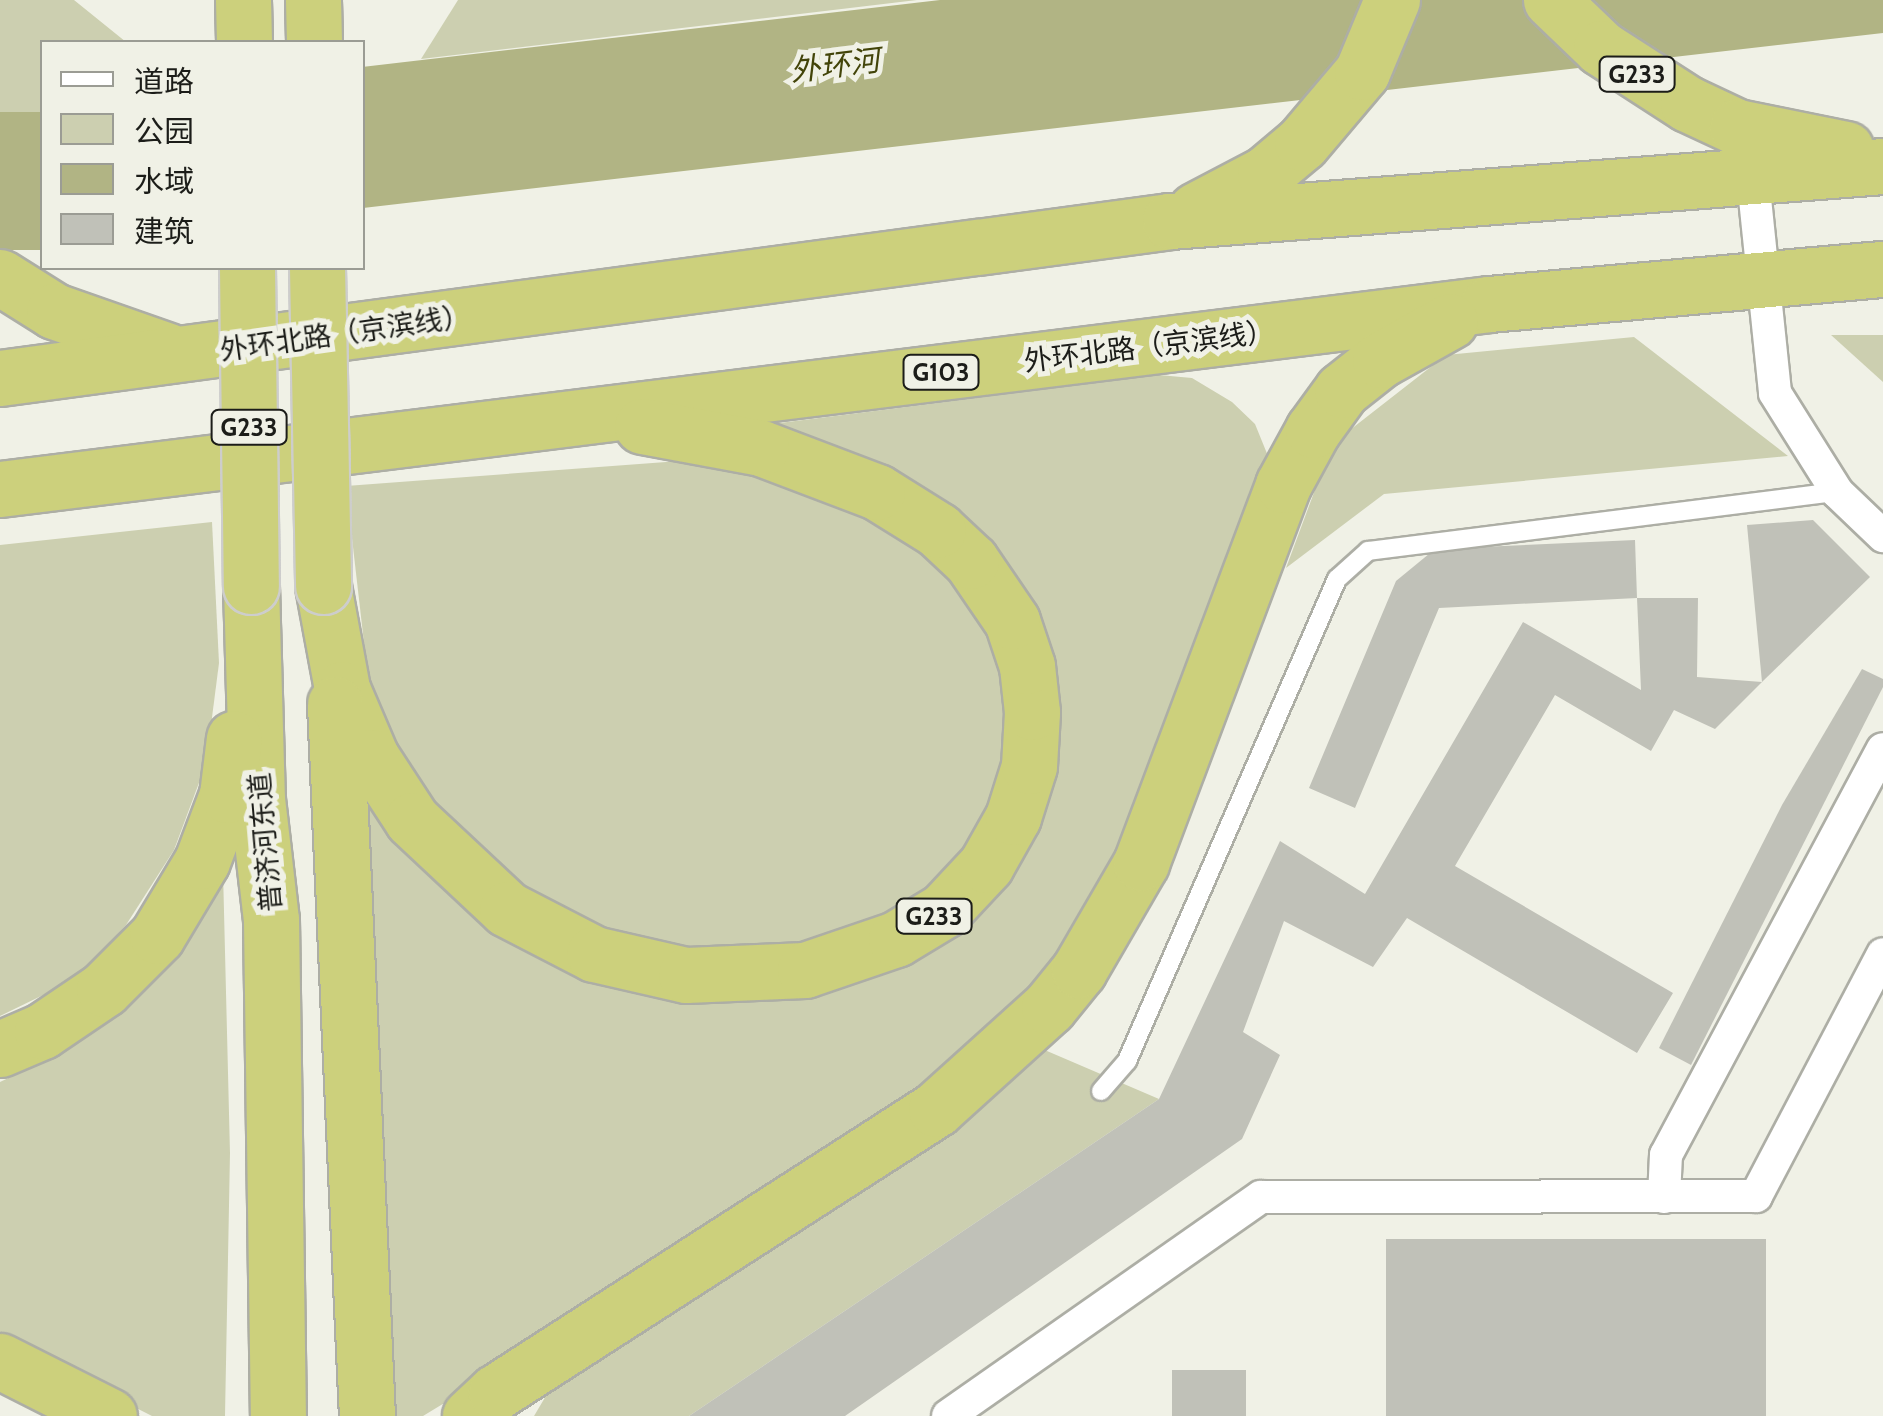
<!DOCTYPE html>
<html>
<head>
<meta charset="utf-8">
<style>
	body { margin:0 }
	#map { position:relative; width:1883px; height:1416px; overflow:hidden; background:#f0f1e6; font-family:Cabin,"Noto Sans SC",sans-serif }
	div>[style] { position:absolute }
	.green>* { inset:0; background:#cccfb0 }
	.water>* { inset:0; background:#b1b484; transform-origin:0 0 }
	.building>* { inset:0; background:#c0c1b8; transform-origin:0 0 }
	.roads { filter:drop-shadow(2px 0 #adaea5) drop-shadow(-2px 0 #adaea5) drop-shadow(0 2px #adaea5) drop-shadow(0 -2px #adaea5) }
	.service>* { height:18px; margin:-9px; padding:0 9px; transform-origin:9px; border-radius:9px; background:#fff }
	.minor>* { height:32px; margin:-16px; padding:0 16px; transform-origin:16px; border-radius:16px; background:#fff }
	.trunk>* { height:55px; margin:-27.5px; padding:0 27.5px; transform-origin:27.5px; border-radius:27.5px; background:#ccd07c }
	.bridges { filter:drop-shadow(2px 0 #cdcdcc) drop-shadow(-2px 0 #cdcdcc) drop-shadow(0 2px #cdcdcc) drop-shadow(0 -2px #cdcdcc) }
	.trunk-bridge>* { height:55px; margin:-27.5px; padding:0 27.5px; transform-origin:27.5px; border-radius:27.5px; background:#ccd07c }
	span { translate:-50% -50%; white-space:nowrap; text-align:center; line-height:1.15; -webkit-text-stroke:10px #f0f1e6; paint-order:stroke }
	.shield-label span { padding:2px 8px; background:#f0f1e6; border:2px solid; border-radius:8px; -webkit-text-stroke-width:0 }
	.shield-label { font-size:25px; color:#1c1d19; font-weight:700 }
	.street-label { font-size:28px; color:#1c1d19 }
	.water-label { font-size:30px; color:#424409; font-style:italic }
	.legend { position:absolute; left:40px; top:40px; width:325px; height:230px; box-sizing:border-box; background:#f0f1e6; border:2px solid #9b9c94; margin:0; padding:12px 18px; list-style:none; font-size:30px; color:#1c1d19 }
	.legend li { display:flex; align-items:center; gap:20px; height:50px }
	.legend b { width:50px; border:2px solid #9b9c94 }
</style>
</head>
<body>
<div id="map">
	<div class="green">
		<i style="clip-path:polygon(0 0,74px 0,126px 42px,42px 42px,42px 112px,0 118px)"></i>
		<i style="clip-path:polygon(458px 0,917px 0,421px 59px)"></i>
		<i style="clip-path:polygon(1831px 335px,1883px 335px,1883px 382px)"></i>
		<i style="clip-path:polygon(1634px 337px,1788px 456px,1384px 494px,1286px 568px,1332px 444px,1446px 355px)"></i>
		<i style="clip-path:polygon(1159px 375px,1192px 378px,1232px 402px,1255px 424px,1268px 456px,1117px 859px,1043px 980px,967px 1056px,502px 1368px,423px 1416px,378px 1416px,352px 769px,676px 996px,987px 893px,1033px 622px,756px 426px)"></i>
		<i style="clip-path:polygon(693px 460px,822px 491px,935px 555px,991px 629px,1007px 678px,1001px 788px,979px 833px,906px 911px,854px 932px,743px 954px,639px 944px,540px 906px,408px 778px,370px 695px,346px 486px)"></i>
		<i style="clip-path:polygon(212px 522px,219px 663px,206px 764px,174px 850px,126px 925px,76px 979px,0 1016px,0 545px)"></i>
		<i style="clip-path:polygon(223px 871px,230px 1153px,225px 1416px,152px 1416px,0 1339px,0 1082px,67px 1050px,137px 994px)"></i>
		<i style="clip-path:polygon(1040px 1048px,1159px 1099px,689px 1416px,534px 1416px,553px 1384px)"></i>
	</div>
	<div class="water">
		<i style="clip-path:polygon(940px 0,1883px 0,1883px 33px,363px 208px,362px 67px)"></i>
		<i style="left:42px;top:112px;width:138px;height:42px;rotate:90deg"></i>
	</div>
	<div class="building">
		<i style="clip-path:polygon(1813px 520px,1870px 577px,1762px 682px,1747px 525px)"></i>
		<i style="clip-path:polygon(1635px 540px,1637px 598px,1439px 608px,1355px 808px,1309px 788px,1396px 581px,1435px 549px)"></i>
		<i style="clip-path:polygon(1637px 598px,1698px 598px,1697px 677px,1762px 682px,1715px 729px,1674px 710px,1651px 751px,1555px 695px,1455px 866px,1673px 993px,1637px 1053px,1407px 918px,1373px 967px,1284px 921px,1243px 1032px,1280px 1055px,1242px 1139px,845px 1416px,689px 1416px,1159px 1099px,1280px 841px,1365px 894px,1523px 622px,1641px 690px)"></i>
		<i style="clip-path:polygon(1862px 669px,1883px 679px,1883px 687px,1691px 1065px,1659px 1048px,1782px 805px)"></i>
		<i style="left:1386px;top:1239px;width:380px;height:177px"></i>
		<i style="left:1246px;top:1370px;width:46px;height:74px;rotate:90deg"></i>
	</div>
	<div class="roads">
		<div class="service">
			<i style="left:1101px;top:1091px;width:40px;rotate:-49deg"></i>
			<i style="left:1127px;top:1061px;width:526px;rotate:-66.46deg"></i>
			<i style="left:1337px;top:579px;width:42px;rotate:-42.1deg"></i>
			<i style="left:1368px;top:551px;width:473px;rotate:-7.2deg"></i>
		</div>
		<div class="minor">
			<i style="left:1751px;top:160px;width:234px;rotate:84.1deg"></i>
			<i style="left:1775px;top:393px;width:117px;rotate:57.9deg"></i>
			<i style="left:1837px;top:492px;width:64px;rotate:43.7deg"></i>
			<i style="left:1664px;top:1197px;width:42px;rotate:-87.3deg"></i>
			<i style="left:1666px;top:1155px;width:460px;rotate:-61.9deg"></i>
			<i style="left:948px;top:1416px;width:382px;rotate:-35deg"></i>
			<i style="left:1261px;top:1197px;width:495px;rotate:-0.1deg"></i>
			<i style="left:1756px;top:1196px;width:273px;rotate:-62.3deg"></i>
		</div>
		<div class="trunk">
			<i style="left:243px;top:0;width:42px;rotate:88.6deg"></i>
			<i style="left:313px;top:0;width:42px;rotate:88.6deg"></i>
			<i style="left:1551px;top:0;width:69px;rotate:43.8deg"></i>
			<i style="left:1601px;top:48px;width:103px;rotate:32.8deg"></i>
			<i style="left:1688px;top:104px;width:54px;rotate:25.1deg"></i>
			<i style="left:1737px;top:127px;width:111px;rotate:11.4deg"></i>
			<i style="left:1196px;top:210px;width:78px;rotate:-27.6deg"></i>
			<i style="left:1265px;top:174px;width:48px;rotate:-40deg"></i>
			<i style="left:1302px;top:143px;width:93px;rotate:-49.8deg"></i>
			<i style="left:1362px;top:72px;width:78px;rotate:-67.4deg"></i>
			<i style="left:0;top:277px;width:64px;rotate:32.2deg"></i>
			<i style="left:54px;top:311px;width:121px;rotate:19.3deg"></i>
			<i style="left:0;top:378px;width:1180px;rotate:-7.64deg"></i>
			<i style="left:1170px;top:221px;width:715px;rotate:-4.41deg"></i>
			<i style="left:0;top:489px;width:1500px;rotate:-7.08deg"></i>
			<i style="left:1489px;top:304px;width:396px;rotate:-5.1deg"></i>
			<i style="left:251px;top:586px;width:213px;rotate:88.4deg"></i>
			<i style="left:257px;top:799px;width:122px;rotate:83.4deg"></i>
			<i style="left:271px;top:920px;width:496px;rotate:89.2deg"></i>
			<i style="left:323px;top:586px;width:105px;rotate:79.5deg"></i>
			<i style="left:342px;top:689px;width:74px;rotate:66.9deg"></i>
			<i style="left:371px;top:757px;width:75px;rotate:56.9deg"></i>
			<i style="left:412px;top:820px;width:130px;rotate:43.1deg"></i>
			<i style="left:507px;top:909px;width:98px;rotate:27.3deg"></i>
			<i style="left:594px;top:954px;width:94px;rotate:12.9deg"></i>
			<i style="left:686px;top:975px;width:119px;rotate:-2.4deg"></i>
			<i style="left:805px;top:970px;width:96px;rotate:-18.8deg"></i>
			<i style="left:896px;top:939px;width:56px;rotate:-31.1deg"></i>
			<i style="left:944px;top:910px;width:62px;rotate:-47deg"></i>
			<i style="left:986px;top:865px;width:55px;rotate:-60.6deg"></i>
			<i style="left:1013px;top:817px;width:53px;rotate:-72.6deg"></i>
			<i style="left:1029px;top:766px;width:54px;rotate:-86.8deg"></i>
			<i style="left:1032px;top:712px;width:46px;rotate:-96.2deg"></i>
			<i style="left:1027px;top:666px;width:47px;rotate:-108.4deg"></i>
			<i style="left:1012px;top:621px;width:73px;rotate:-124.3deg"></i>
			<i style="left:971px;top:561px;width:45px;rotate:-136.8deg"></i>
			<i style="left:938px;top:530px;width:72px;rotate:-148.1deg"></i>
			<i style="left:877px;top:492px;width:124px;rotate:-159.2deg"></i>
			<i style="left:761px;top:448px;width:121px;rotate:-169.5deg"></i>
			<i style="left:335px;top:704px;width:713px;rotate:87.43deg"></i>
			<i style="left:0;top:1049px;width:46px;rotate:-23.2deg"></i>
			<i style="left:42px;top:1031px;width:75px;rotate:-34.1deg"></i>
			<i style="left:104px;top:989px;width:75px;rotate:-45deg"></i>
			<i style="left:157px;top:936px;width:87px;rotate:-59deg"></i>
			<i style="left:202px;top:861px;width:71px;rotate:-69.3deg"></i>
			<i style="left:227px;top:795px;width:57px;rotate:-83deg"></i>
			<i style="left:0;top:1361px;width:122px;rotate:26.8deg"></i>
			<i style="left:470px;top:1416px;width:35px;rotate:-43deg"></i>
			<i style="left:496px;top:1392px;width:523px;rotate:-32.75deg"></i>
			<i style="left:936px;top:1109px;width:152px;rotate:-42.1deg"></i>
			<i style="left:1049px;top:1007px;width:48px;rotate:-51deg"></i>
			<i style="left:1079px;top:970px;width:124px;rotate:-59.9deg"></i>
			<i style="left:1141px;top:863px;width:404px;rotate:-69.4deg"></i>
			<i style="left:1283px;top:485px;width:63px;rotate:-61.4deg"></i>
			<i style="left:1313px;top:430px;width:49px;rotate:-54.1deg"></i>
			<i style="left:1342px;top:390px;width:48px;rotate:-38.3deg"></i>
			<i style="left:1380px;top:360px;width:80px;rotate:-29.1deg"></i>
		</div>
	</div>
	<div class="bridges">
		<div class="trunk-bridge">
			<i style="left:247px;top:268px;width:318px;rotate:89.3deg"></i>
			<i style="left:317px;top:268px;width:318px;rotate:88.9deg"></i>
		</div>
	</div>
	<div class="shield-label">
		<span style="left:1637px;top:74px">G233</span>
		<span style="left:941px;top:372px">G103</span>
		<span style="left:249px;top:427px">G233</span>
		<span style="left:934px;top:916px">G233</span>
	</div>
	<div class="street-label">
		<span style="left:345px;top:333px;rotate:-8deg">外环北路（京滨线）</span>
		<span style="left:1149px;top:346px;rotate:-7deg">外环北路（京滨线）</span>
		<span style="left:265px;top:842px;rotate:-95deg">普济河东道</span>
	</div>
	<div class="water-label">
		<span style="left:835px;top:66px;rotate:-7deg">外环河</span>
	</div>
	<ul class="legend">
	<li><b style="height:12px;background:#fff"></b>道路</li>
	<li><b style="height:28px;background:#cccfb0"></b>公园</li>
	<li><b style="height:28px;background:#b1b484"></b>水域</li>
	<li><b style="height:28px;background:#c0c1b8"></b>建筑</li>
	</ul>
</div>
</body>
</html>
